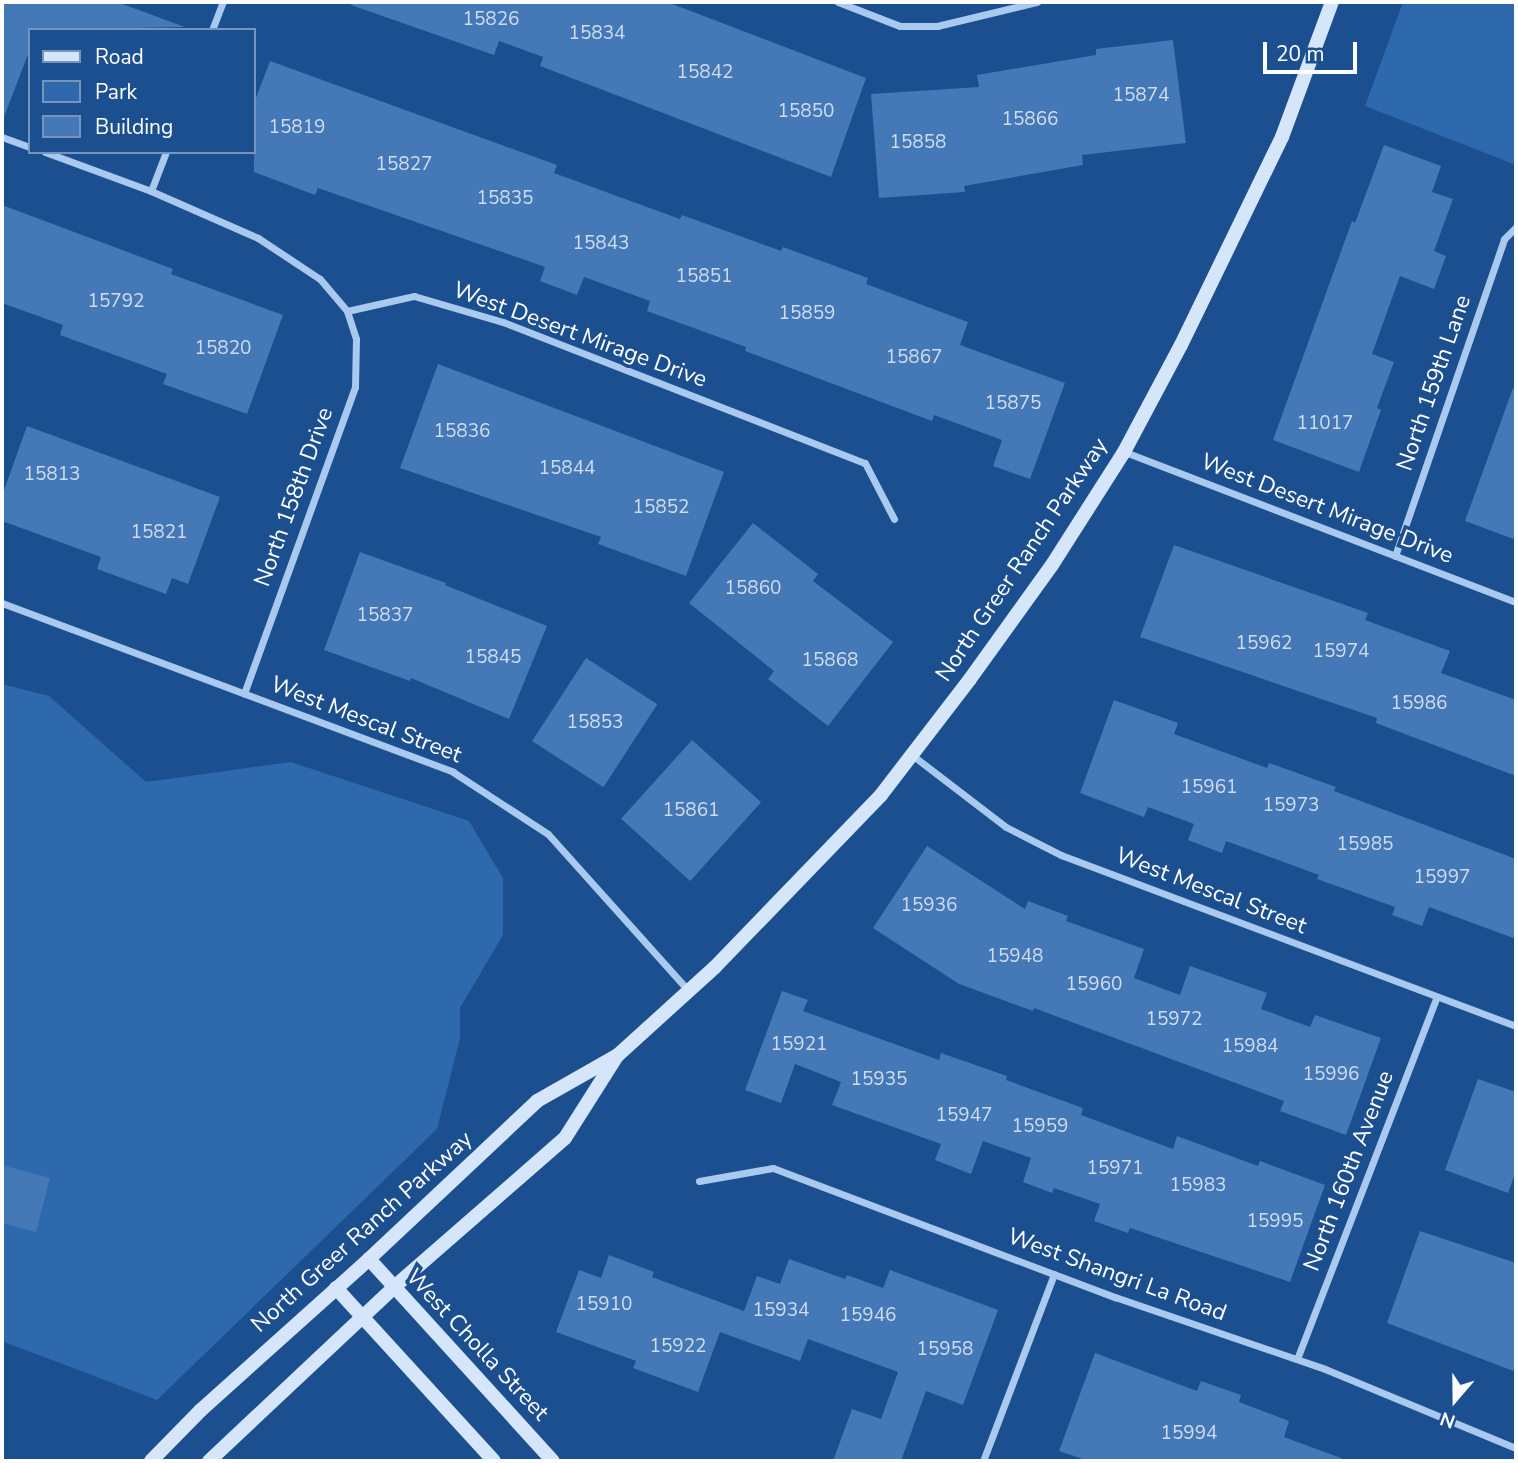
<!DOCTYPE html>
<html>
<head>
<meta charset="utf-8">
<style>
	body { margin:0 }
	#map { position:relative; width:1518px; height:1463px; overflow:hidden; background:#1b4f8f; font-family:"Nunito Sans",sans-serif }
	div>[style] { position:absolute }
	.green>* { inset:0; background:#2e69ad }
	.building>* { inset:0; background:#4478b7; transform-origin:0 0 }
	.street>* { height:7px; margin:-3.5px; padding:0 3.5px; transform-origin:3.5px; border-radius:3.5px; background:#a9c9ee }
	.secondary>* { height:14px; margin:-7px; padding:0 7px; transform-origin:7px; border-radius:7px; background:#d6e6fa }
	span { translate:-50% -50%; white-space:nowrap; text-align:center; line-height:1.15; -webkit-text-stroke:7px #1b4f8f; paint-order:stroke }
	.number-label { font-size:19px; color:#d0dded }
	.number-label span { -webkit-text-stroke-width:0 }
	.street-label { font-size:23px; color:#fff }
	.frame { position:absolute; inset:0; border:4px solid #fff; pointer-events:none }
	.legend { position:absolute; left:28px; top:28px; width:228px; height:126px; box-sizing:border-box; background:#1b4f8f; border:2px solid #7695bc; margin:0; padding:9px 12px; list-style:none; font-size:21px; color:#fff }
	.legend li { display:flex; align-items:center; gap:14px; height:35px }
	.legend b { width:35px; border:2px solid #7695bc }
	.north { position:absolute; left:1420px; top:1365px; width:70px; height:70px; -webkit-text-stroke:5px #1b4f8f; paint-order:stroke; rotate:200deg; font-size:19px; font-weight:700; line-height:28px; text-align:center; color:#fff }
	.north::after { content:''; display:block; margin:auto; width:24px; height:32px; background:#fff; clip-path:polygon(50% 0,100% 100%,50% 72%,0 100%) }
	.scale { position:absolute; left:1263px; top:42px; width:94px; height:32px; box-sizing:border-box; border:4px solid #fff; border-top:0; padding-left:9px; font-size:21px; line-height:24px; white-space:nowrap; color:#fff; -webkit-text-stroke:5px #1b4f8f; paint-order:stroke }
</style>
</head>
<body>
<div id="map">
	<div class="green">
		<i style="clip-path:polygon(1403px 2px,1516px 2px,1516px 165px,1365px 106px)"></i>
		<i style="clip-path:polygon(2px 684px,49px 696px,146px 782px,291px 762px,469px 821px,503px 878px,503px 935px,460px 1008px,460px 1038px,437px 1129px,157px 1400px,2px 1341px)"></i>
	</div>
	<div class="building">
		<i style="clip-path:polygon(2px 2px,117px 2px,185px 27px,30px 30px,30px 49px,4px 117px)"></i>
		<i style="clip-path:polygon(352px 2px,667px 2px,866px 78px,831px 177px,540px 66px,543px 57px,499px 41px,494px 55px,351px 5px)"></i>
		<i style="clip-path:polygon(1173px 40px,1186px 143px,1082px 155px,1083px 165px,964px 186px,965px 192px,879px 198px,871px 94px,979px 87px,977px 75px,1096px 55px,1096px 49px)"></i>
		<i style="clip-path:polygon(270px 61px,557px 165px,554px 173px,680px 219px,682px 215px,781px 251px,783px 247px,868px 278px,866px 284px,968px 322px,960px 345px,1065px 383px,1030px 479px,993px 466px,1002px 440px,934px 415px,932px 421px,745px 351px,746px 347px,647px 311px,650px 301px,584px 277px,577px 295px,540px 281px,545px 267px,318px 188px,315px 195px,254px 172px,254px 103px)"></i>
		<i style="clip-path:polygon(1384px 145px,1441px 166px,1432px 192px,1453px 199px,1434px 251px,1446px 256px,1434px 289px,1400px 276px,1372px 354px,1394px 362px,1377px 408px,1381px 410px,1359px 472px,1273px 440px,1352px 221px,1355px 223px)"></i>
		<i style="clip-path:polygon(2px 205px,173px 269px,171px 274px,283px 315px,247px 414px,163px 384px,167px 374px,60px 335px,63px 325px,2px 303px)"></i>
		<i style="clip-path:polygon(438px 364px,724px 472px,686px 576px,598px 544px,601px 537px,400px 468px)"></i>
		<i style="clip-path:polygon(1513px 388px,1516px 389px,1516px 540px,1465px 521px)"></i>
		<i style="clip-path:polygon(27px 426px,220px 497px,188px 584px,172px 578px,166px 594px,97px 569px,101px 557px,2px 521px,2px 496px)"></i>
		<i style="clip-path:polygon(753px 523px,818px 574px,813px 581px,893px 642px,828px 726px,768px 679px,774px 671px,689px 603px)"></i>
		<i style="clip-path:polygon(1174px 545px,1368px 613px,1365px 620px,1450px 651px,1441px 673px,1516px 700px,1516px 776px,1376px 723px,1377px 718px,1140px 637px)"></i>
		<i style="clip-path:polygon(360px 552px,446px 583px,445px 585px,547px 626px,509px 719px,411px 678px,410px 681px,324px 650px)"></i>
		<i style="left:586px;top:658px;width:85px;height:99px;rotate:33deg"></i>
		<i style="clip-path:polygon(1114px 700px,1178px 723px,1174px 734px,1267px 768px,1269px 763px,1336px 787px,1334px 791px,1516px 859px,1516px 939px,1429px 907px,1422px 926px,1392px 915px,1395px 907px,1317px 879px,1319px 875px,1226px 841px,1222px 853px,1188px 840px,1194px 824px,1148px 807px,1144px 817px,1080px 793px)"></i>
		<i style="left:692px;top:740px;width:93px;height:106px;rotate:42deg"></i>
		<i style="clip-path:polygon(927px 846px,1025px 909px,1028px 901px,1068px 916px,1066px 921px,1144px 949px,1134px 978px,1180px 995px,1190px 966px,1267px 993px,1261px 1009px,1310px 1027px,1315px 1015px,1381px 1038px,1346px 1135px,1280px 1111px,1284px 1101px,1034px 1008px,1033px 1011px,959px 984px,873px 928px)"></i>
		<i style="clip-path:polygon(782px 991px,808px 1000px,803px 1011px,939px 1060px,941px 1053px,1007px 1076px,1006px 1080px,1083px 1108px,1081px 1115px,1173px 1149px,1177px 1136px,1258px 1166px,1260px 1161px,1325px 1185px,1290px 1282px,1130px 1228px,1128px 1233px,1094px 1221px,1100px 1204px,1054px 1188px,1052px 1193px,1023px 1182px,1031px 1158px,983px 1141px,971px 1174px,935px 1160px,941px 1144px,832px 1105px,841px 1082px,795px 1064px,781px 1103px,745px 1090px)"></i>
		<i style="clip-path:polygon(1478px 1079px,1516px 1092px,1516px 1171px,1508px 1193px,1445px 1170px)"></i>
		<i style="clip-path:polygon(2px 1165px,50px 1178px,36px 1232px,2px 1223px)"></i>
		<i style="clip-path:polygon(1420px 1231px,1516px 1263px,1516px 1372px,1387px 1323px)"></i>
		<i style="clip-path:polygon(609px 1255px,654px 1272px,652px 1277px,744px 1311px,757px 1276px,780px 1284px,789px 1259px,845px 1279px,847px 1275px,883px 1288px,890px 1270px,998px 1310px,963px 1405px,926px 1391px,901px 1461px,833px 1461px,852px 1409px,881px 1419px,898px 1372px,808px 1339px,800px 1361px,720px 1332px,698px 1392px,633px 1368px,636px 1361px,556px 1332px,579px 1270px,601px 1278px)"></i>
		<i style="clip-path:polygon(1095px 1353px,1197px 1391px,1201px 1381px,1241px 1395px,1239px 1402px,1289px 1421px,1284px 1437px,1341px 1458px,1341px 1461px,1089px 1461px,1059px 1451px)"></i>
	</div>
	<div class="street">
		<i style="left:838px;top:2px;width:66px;rotate:21.2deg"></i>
		<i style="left:900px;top:26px;width:37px"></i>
		<i style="left:937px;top:26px;width:103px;rotate:-13.5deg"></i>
		<i style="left:212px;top:30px;width:30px;rotate:-69deg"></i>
		<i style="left:2px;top:137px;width:30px;rotate:20deg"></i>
		<i style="left:45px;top:152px;width:113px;rotate:20.2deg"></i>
		<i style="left:151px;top:191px;width:117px;rotate:23.7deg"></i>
		<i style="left:258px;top:238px;width:74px;rotate:33.5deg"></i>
		<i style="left:320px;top:279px;width:42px;rotate:49.8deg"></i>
		<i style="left:347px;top:311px;width:29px;rotate:72deg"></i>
		<i style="left:356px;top:339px;width:48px;rotate:91.2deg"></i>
		<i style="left:355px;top:387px;width:326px;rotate:109.9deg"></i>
		<i style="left:151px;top:191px;width:42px;rotate:-69deg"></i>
		<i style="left:347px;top:311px;width:69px;rotate:-12.6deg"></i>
		<i style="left:414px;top:296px;width:93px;rotate:16.3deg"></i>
		<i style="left:503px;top:322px;width:388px;rotate:21.3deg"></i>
		<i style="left:865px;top:463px;width:63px;rotate:62.6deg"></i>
		<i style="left:1125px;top:452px;width:419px;rotate:21deg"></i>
		<i style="left:1395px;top:556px;width:335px;rotate:-71deg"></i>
		<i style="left:1504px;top:239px;width:17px;rotate:-45deg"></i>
		<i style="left:2px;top:603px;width:482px;rotate:20.5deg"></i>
		<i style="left:453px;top:772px;width:113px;rotate:33.1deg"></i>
		<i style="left:548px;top:834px;width:211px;rotate:48.1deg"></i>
		<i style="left:912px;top:755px;width:118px;rotate:37.5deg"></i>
		<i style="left:1006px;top:827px;width:62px;rotate:27deg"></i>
		<i style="left:1061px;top:855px;width:486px;rotate:20.6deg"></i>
		<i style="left:699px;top:1181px;width:75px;rotate:-10deg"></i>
		<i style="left:773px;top:1168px;width:366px;rotate:20.7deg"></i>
		<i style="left:1115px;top:1297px;width:222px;rotate:18.9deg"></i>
		<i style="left:1325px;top:1369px;width:207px;rotate:22.5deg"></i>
		<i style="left:1297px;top:1359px;width:388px;rotate:-68.9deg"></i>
		<i style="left:983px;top:1461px;width:200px;rotate:-69.2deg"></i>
	</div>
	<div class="secondary">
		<i style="left:369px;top:1259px;width:273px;rotate:47.7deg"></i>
		<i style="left:336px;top:1288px;width:234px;rotate:47.6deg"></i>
		<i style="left:151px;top:1461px;width:71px;rotate:-45.6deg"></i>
		<i style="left:201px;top:1410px;width:226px;rotate:-41.9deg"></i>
		<i style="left:369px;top:1259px;width:231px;rotate:-43.2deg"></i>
		<i style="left:537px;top:1101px;width:93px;rotate:-29.6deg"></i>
		<i style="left:618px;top:1055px;width:131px;rotate:-42.2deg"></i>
		<i style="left:715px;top:967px;width:239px;rotate:-46deg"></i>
		<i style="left:881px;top:795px;width:146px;rotate:-52.5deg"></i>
		<i style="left:970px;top:679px;width:140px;rotate:-54.3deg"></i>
		<i style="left:1052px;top:565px;width:134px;rotate:-57.5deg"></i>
		<i style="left:1124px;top:452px;width:121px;rotate:-62deg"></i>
		<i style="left:1181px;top:345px;width:231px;rotate:-64.1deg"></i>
		<i style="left:1282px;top:137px;width:144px;rotate:-69.7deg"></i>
		<i style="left:209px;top:1461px;width:253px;rotate:-43.2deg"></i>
		<i style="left:393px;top:1288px;width:228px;rotate:-41.1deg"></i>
		<i style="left:565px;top:1138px;width:97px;rotate:-57.6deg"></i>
	</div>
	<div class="number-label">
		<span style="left:491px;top:20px">15826</span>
		<span style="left:597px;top:34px">15834</span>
		<span style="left:705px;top:73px">15842</span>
		<span style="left:1141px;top:96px">15874</span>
		<span style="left:806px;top:112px">15850</span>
		<span style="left:1030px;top:120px">15866</span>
		<span style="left:297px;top:128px">15819</span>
		<span style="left:918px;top:143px">15858</span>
		<span style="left:404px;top:165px">15827</span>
		<span style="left:505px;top:199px">15835</span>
		<span style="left:601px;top:244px">15843</span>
		<span style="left:704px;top:277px">15851</span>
		<span style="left:116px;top:302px">15792</span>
		<span style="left:807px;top:314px">15859</span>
		<span style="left:223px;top:349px">15820</span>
		<span style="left:914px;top:358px">15867</span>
		<span style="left:1013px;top:404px">15875</span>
		<span style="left:1325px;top:424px">11017</span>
		<span style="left:462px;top:432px">15836</span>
		<span style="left:567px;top:469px">15844</span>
		<span style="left:52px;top:475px">15813</span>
		<span style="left:661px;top:508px">15852</span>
		<span style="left:159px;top:533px">15821</span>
		<span style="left:753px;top:589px">15860</span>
		<span style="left:385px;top:616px">15837</span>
		<span style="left:1264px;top:644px">15962</span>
		<span style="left:1341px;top:652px">15974</span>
		<span style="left:493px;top:658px">15845</span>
		<span style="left:830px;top:661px">15868</span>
		<span style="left:1419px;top:704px">15986</span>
		<span style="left:595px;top:723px">15853</span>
		<span style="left:1209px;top:788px">15961</span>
		<span style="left:1291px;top:806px">15973</span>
		<span style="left:691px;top:811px">15861</span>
		<span style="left:1365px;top:845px">15985</span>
		<span style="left:1442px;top:878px">15997</span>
		<span style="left:929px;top:906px">15936</span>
		<span style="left:1015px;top:957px">15948</span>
		<span style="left:1094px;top:985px">15960</span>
		<span style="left:1174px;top:1020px">15972</span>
		<span style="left:799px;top:1045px">15921</span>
		<span style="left:1250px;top:1047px">15984</span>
		<span style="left:1331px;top:1075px">15996</span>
		<span style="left:879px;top:1080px">15935</span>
		<span style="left:964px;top:1116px">15947</span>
		<span style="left:1040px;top:1127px">15959</span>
		<span style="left:1115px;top:1169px">15971</span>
		<span style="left:1198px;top:1186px">15983</span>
		<span style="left:1275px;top:1222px">15995</span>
		<span style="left:604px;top:1305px">15910</span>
		<span style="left:781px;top:1311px">15934</span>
		<span style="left:868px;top:1316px">15946</span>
		<span style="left:678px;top:1347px">15922</span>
		<span style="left:945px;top:1350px">15958</span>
		<span style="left:1189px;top:1434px">15994</span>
	</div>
	<div class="street-label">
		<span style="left:580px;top:335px;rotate:20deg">West Desert Mirage Drive</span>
		<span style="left:1434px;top:383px;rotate:-71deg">North 159th Lane</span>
		<span style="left:294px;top:497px;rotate:-70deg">North 158th Drive</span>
		<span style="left:1327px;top:509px;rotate:21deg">West Desert Mirage Drive</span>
		<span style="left:1022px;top:560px;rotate:-56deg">North Greer Ranch Parkway</span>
		<span style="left:366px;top:720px;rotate:21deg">West Mescal Street</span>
		<span style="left:1211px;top:891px;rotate:21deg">West Mescal Street</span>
		<span style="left:1349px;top:1171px;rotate:-69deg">North 160th Avenue</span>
		<span style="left:362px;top:1232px;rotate:-42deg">North Greer Ranch Parkway</span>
		<span style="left:1117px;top:1275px;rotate:20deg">West Shangri La Road</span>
		<span style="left:477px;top:1345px;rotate:47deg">West Cholla Street</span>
	</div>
	<div class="frame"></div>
	<ul class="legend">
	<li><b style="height:9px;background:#d6e6fa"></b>Road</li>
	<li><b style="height:19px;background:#2e69ad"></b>Park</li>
	<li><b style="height:19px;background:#4478b7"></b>Building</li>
	</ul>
	<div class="north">N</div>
	<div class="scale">20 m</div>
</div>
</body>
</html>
